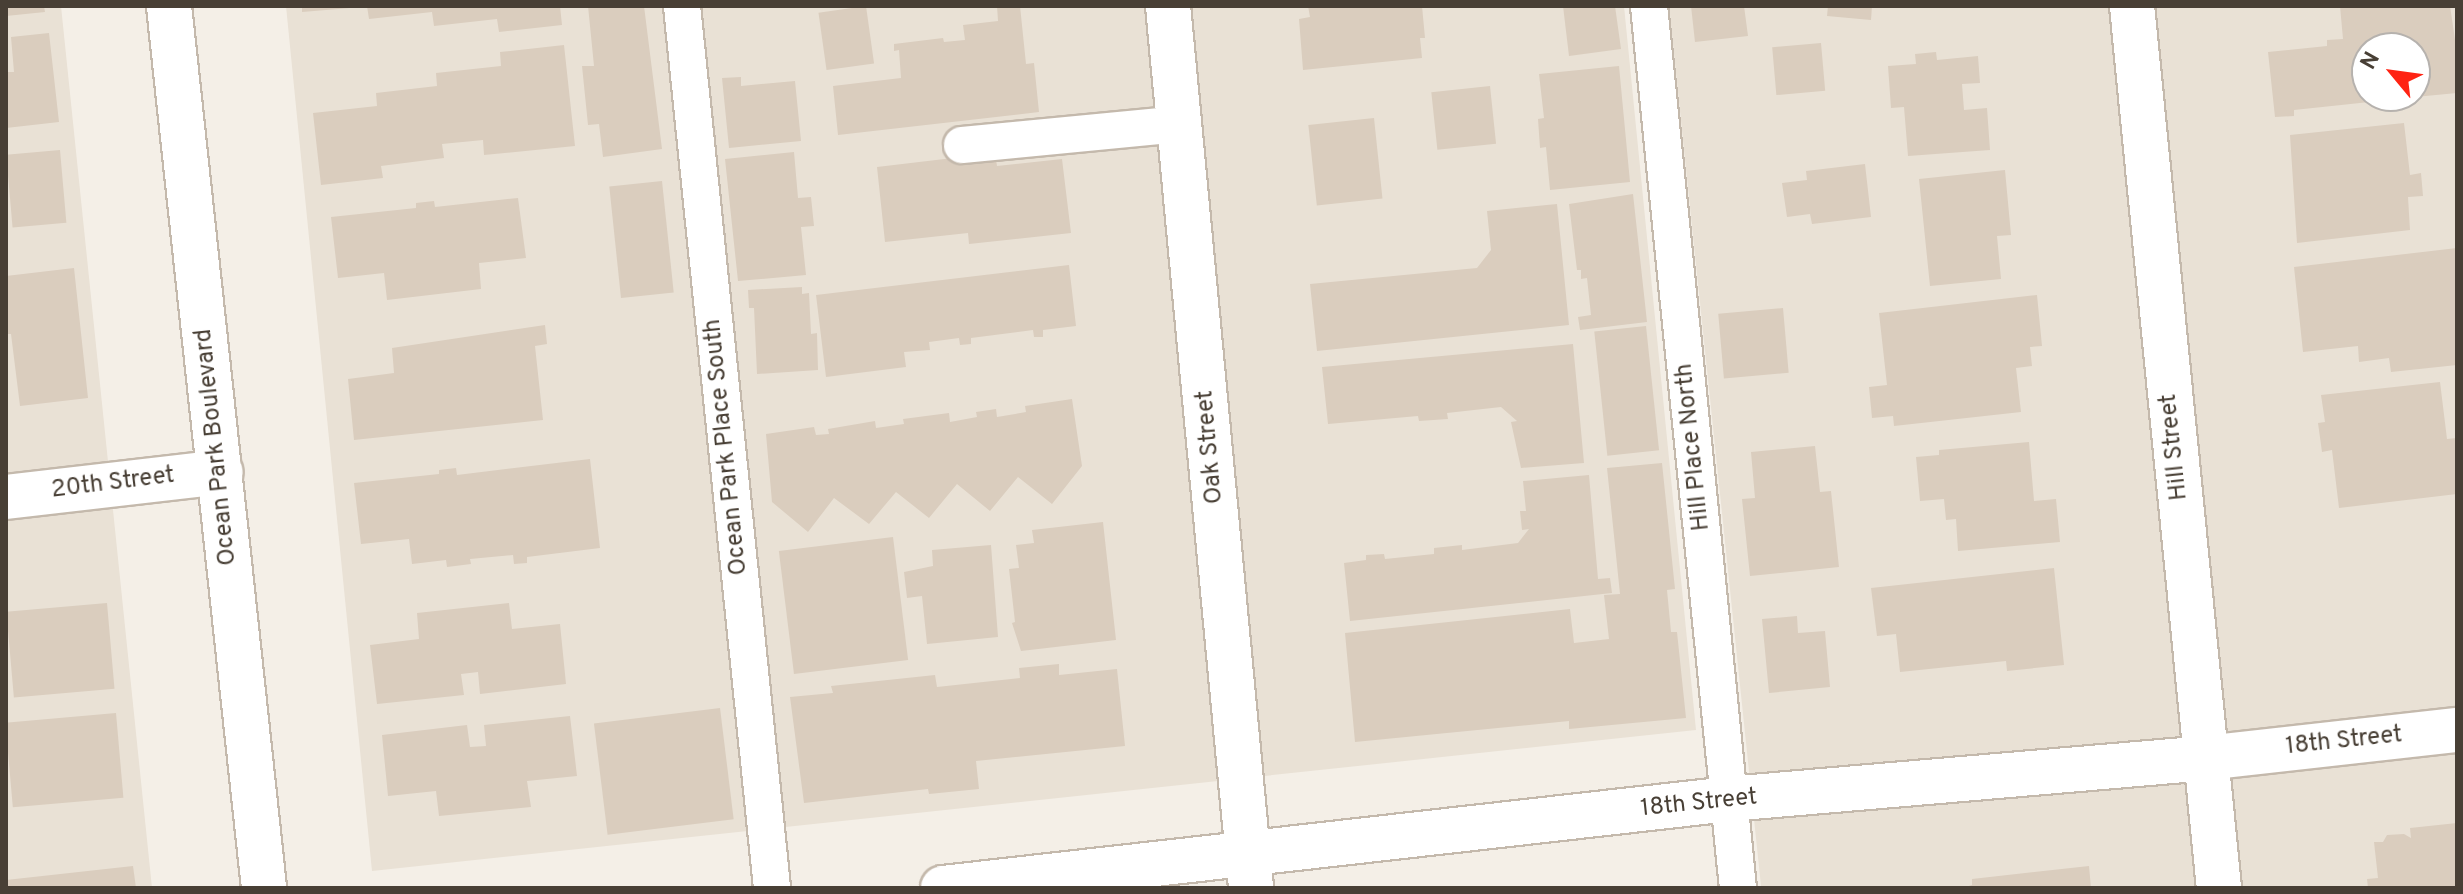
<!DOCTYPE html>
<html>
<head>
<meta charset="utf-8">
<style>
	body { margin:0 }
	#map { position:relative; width:2463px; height:894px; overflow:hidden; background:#f4efe7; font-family:Overpass,sans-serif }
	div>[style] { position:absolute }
	.residential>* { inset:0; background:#e9e1d5 }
	.building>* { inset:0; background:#dacdbe; transform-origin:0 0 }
	.roads { filter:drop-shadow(2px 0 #c4b9ac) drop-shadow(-2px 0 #c4b9ac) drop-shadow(0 2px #c4b9ac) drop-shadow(0 -2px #c4b9ac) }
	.service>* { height:36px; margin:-18px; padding:0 18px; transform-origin:18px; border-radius:18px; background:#fff }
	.minor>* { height:44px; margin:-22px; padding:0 22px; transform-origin:22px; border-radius:22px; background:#fff }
	.tertiary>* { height:44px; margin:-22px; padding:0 22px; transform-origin:22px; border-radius:22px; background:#fff }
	span { translate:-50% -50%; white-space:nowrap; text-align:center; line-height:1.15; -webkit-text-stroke:6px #fff; paint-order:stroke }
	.street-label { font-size:24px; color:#483f35 }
	.frame { position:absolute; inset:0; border:8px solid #483f35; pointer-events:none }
	.north { position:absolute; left:2351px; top:32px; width:80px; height:80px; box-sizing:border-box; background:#fff; border:2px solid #b6b2ae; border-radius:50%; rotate:299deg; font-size:22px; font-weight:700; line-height:32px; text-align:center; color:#483f35 }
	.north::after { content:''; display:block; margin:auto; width:28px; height:36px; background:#ff2313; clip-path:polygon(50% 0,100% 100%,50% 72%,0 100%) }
</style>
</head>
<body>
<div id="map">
	<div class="residential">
		<i style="clip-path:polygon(6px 6px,61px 6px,152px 888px,6px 888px)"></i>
		<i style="clip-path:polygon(286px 6px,1624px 6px,1696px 730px,372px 871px)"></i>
		<i style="clip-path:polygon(evenodd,1669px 6px,2457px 6px,2457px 888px,1746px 888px,1761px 886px,1669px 6px,2367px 48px,2415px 48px,2415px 96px,2367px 96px,2367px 48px)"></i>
	</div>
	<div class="building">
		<i style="clip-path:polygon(6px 6px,44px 6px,45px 12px,6px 16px)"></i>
		<i style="clip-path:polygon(302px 6px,350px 6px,350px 8px,302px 12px)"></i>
		<i style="clip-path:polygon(367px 6px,560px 6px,562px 25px,499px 32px,497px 19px,434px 26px,432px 12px,369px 19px)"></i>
		<i style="clip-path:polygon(588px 6px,644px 6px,662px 149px,603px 157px,599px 124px,588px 125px,582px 66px,594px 66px)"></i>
		<i style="left:866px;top:6px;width:58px;height:48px;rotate:82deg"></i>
		<i style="clip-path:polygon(997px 6px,1020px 6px,1026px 64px,1034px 63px,1039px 112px,838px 135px,833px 86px,901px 78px,899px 50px,894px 51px,894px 44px,943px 38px,944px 42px,965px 40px,963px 25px,998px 21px)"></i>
		<i style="clip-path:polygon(1308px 6px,1422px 6px,1425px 38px,1420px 38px,1422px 58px,1303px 70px,1299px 19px,1310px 17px)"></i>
		<i style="clip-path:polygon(1563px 6px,1615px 6px,1621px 49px,1569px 56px)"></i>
		<i style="clip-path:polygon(1691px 6px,1744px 6px,1748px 36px,1695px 42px)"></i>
		<i style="clip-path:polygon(1828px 6px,1872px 6px,1871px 20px,1827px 16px)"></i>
		<i style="clip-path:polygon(2340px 6px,2450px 6px,2457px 53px,2457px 93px,2415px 97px,2415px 48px,2367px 48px,2367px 96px,2407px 98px,2294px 110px,2294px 116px,2275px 117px,2268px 52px,2327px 46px,2327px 40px,2343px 39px)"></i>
		<i style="clip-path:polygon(49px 33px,59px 122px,6px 128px,6px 72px,14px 72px,11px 37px)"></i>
		<i style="left:1821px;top:43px;width:48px;height:49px;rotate:85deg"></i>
		<i style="clip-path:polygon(564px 45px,575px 146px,484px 155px,483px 140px,442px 144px,444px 158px,381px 166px,383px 178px,321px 185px,313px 113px,377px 106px,376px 93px,437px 86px,436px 73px,501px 66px,500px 52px)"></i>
		<i style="clip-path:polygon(1936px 52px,1937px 60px,1978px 56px,1980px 83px,1962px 84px,1964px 110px,1987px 108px,1990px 150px,1908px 156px,1904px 107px,1891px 108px,1888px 66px,1916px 64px,1915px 54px)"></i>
		<i style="clip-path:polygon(1619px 66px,1630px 182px,1550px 190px,1546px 147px,1540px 148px,1538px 119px,1544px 118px,1539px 74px)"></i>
		<i style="clip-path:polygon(741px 77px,741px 86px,795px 81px,801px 141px,729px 148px,722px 78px)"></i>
		<i style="left:1490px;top:86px;width:58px;height:59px;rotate:84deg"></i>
		<i style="left:1374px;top:118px;width:81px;height:66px;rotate:84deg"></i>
		<i style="clip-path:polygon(2404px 123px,2410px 175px,2421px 173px,2423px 196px,2408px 197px,2410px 230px,2297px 243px,2290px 135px)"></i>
		<i style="left:60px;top:150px;width:73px;height:54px;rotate:85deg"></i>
		<i style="clip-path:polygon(794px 152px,798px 198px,811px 197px,814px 226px,801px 227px,806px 275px,738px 281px,725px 159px)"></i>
		<i style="clip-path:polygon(995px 153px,997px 166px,1062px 159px,1071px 233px,969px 244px,968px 233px,885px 242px,877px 167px)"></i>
		<i style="clip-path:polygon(1865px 164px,1871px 217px,1812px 224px,1810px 214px,1787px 217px,1782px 183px,1807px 180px,1806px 171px)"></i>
		<i style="clip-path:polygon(2005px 170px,2011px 235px,1997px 236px,2001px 279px,1930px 286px,1919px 179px)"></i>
		<i style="left:662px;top:181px;width:112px;height:53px;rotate:84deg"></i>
		<i style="clip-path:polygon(1633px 194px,1647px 322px,1580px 330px,1578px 317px,1591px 315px,1587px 278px,1581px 279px,1581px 270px,1577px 270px,1569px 204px)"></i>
		<i style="clip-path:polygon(518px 198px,526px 258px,479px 263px,481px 289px,387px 300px,384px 273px,338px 278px,331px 217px,416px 208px,416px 203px,434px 201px,435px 207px)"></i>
		<i style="clip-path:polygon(1557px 204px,1569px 325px,1317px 351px,1310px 284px,1477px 268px,1491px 250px,1487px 211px)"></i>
		<i style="clip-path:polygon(2457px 248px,2457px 365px,2391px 372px,2389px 358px,2359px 362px,2358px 346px,2303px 352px,2294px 267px)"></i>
		<i style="clip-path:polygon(1069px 265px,1076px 326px,1043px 330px,1043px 337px,1034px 337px,1033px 330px,971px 338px,971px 344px,960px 345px,959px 338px,929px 342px,930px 350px,904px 352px,906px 367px,826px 377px,816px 295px)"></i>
		<i style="clip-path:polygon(74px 268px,88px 398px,20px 406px,11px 334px,6px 334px,6px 276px)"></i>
		<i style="clip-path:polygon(802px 287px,802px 294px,809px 293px,811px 334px,817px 333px,818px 370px,757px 374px,754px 308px,749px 308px,748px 290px)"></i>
		<i style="clip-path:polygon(2037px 295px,2042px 346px,2030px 347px,2032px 366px,2016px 368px,2021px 412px,1894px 426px,1893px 416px,1872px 418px,1869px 387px,1887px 385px,1879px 313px)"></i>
		<i style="left:1783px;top:308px;width:65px;height:65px;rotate:85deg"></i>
		<i style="clip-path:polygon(545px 325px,547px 344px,535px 346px,543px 420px,354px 440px,348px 379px,394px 373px,392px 348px)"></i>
		<i style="left:1646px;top:326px;width:125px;height:52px;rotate:84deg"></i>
		<i style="clip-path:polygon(1573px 344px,1584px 463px,1521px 468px,1511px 422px,1517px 421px,1501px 407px,1447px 413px,1448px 419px,1419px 421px,1418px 416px,1328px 424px,1322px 367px)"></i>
		<i style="clip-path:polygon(2440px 382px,2447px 439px,2457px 438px,2457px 494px,2339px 508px,2332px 450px,2322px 452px,2318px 423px,2325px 422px,2321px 395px)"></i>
		<i style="clip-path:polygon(1072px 399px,1082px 466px,1052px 504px,1018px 477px,990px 511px,957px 484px,929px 518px,896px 492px,869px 524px,834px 498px,808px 532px,772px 502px,766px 434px,814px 427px,816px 435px,829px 434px,828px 429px,875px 421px,876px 428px,904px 424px,903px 419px,949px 413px,950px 422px,977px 417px,976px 412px,996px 409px,997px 417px,1026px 412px,1025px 406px)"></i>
		<i style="clip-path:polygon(2029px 442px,2034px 501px,2056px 499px,2060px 542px,1958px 551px,1956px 519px,1946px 520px,1944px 499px,1920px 501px,1916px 457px,1939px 455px,1939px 450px)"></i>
		<i style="clip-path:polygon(1815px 446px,1820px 492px,1831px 491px,1839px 567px,1750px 576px,1742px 499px,1755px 498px,1751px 452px)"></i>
		<i style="clip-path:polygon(590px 459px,600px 548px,527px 557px,527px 563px,514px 564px,513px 555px,470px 559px,471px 564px,447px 567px,446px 560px,412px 564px,409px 539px,361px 544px,354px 483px,439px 474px,439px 470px,456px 468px,457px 475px)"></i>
		<i style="clip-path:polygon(1662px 463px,1675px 589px,1667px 590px,1671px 632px,1677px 632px,1686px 718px,1569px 729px,1569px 721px,1355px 742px,1345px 633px,1570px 609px,1574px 643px,1609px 639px,1604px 595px,1620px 594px,1607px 468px)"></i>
		<i style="clip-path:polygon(1589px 475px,1598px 579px,1610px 578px,1612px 593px,1350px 621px,1344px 563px,1366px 560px,1366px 555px,1384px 554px,1385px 559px,1434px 554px,1434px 548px,1462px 545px,1462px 550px,1518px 543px,1529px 529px,1522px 530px,1520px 511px,1526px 511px,1523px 481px)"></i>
		<i style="clip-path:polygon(1103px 522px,1116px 640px,1021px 651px,1012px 623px,1015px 622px,1009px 569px,1019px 568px,1016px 545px,1034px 543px,1032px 530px)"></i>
		<i style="left:893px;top:537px;width:124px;height:115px;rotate:83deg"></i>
		<i style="clip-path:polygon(991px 545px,998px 637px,927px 644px,922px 596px,907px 598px,904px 572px,933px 566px,932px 550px)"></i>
		<i style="clip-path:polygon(2054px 568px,2064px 665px,2007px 671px,2006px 661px,1900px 672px,1896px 634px,1877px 636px,1871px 588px)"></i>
		<i style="left:107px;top:603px;width:86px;height:101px;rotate:85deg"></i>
		<i style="clip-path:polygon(509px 603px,512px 629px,560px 624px,566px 684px,480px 694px,478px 672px,461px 674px,464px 695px,377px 704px,370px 645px,419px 639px,417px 613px)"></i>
		<i style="clip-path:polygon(1797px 616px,1798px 633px,1825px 631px,1830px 687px,1769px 693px,1762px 619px)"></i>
		<i style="clip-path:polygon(1059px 664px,1059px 675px,1117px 669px,1125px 746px,976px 761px,979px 789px,929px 794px,928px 789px,804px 803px,790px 697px,833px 693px,831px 686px,935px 675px,937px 687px,1020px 678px,1019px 668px)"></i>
		<i style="left:720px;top:708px;width:112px;height:127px;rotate:83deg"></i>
		<i style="left:116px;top:713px;width:85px;height:111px;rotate:85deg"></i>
		<i style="clip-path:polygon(570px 716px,577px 776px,527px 781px,531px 807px,439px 816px,436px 791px,388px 796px,382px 735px,467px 725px,470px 747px,486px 746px,484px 725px)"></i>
		<i style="clip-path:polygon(2457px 823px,2457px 888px,2368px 888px,2367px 879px,2378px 878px,2374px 842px,2383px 842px,2387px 835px,2404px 834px,2411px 838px,2410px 828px)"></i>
		<i style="clip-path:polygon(133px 866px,136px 888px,6px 888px,6px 880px)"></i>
		<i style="clip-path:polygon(2089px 866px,2091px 888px,1962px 888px,1972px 885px,1972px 879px)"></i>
	</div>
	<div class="roads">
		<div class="service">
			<i style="left:682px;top:6px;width:887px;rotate:84.17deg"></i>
			<i style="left:1649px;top:6px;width:886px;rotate:84.24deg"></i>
			<i style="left:962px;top:145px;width:221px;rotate:-5.5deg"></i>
		</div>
		<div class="minor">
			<i style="left:1168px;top:6px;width:886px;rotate:84.62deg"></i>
			<i style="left:2132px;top:6px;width:886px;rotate:84.37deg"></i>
			<i style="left:6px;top:497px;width:216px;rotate:-6.6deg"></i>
			<i style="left:943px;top:888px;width:791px;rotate:-6.46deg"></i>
			<i style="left:1729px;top:799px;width:479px;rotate:-4.9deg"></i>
			<i style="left:2206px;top:758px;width:253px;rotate:-6.4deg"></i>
		</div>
		<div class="tertiary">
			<i style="left:169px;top:6px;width:887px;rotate:83.85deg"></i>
		</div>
	</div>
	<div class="street-label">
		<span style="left:217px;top:447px;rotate:-96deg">Ocean Park Boulevard</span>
		<span style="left:727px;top:447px;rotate:-96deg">Ocean Park Place South</span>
		<span style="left:1211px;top:447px;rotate:-95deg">Oak Street</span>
		<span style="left:1694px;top:447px;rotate:-96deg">Hill Place North</span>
		<span style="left:2175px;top:447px;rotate:-96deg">Hill Street</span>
		<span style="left:113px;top:484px;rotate:-7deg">20th Street</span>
		<span style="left:2344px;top:742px;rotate:-6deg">18th Street</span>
		<span style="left:1699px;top:804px;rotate:-6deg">18th Street</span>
	</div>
	<div class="frame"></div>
	<div class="north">N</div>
</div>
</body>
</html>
